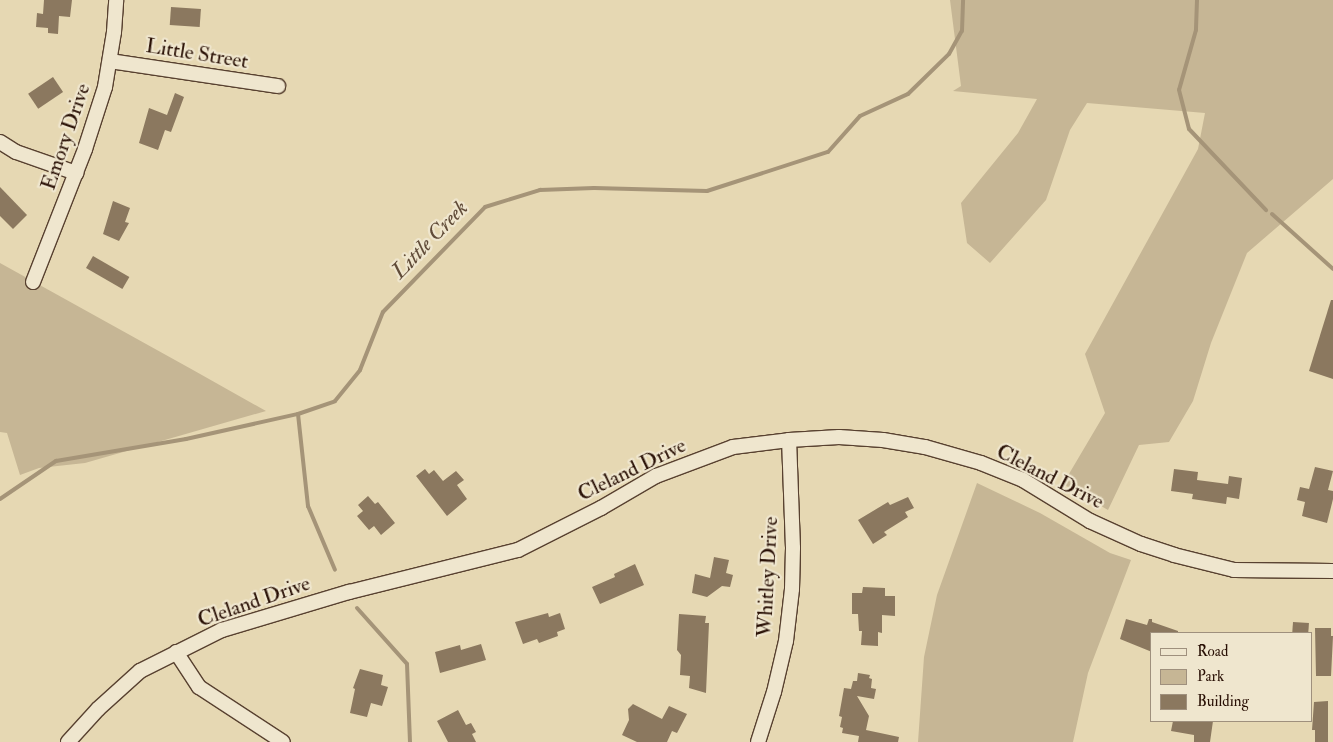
<!DOCTYPE html>
<html>
<head>
<meta charset="utf-8">
<style>
	body { margin:0 }
	#map { position:relative; width:1333px; height:742px; overflow:hidden; background:#e6d8b3; font-family:"IM FELL Double Pica",serif }
	div>[style] { position:absolute }
	.green>* { inset:0; background:#c6b695 }
	.stream>* { height:4px; margin:-2px; padding:0 2px; transform-origin:2px; border-radius:2px; background:#a59478 }
	.building>* { inset:0; background:#8b785f; transform-origin:0 0 }
	.roads { filter:drop-shadow(1px 0 #584130) drop-shadow(-1px 0 #584130) drop-shadow(0 1px #584130) drop-shadow(0 -1px #584130) }
	.street>* { height:14px; margin:-7px; padding:0 7px; transform-origin:7px; border-radius:7px; background:#efe6ce }
	span { translate:-50% -50%; white-space:nowrap; text-align:center; line-height:1.15; -webkit-text-stroke:4.5px #efe6ce; paint-order:stroke }
	.street-label { font-size:21px; color:#280f04 }
	.water-label { font-size:22px; color:#604b38; font-style:italic }
	.legend { position:absolute; left:1150px; top:632px; width:162px; height:90px; box-sizing:border-box; background:#efe6ce; border:1px solid #9f907d; margin:0; padding:6px 9px; list-style:none; font-size:15px; color:#280f04 }
	.legend li { display:flex; align-items:center; gap:10px; height:25px }
	.legend b { width:25px; border:1px solid #9f907d }
</style>
</head>
<body>
<div id="map">
	<div class="green">
		<i style="clip-path:polygon(950px 0,1333px 0,1333px 179px,1247px 253px,1211px 343px,1193px 401px,1169px 442px,1139px 445px,1108px 510px,1063px 484px,1105px 413px,1085px 354px,1198px 149px,1205px 113px,1087px 103px,1070px 130px,1046px 200px,990px 263px,967px 243px,961px 203px,1018px 133px,1037px 99px,953px 91px,961px 86px)"></i>
		<i style="clip-path:polygon(0 263px,193px 370px,266px 411px,85px 463px,39px 468px,20px 475px,7px 433px,0 432px)"></i>
		<i style="clip-path:polygon(977px 483px,1040px 513px,1110px 553px,1131px 560px,1088px 673px,1073px 742px,918px 742px,924px 657px,937px 595px)"></i>
	</div>
	<div class="stream">
		<i style="left:1197px;top:0;width:30px;rotate:92deg"></i>
		<i style="left:1196px;top:30px;width:62px;rotate:105.8deg"></i>
		<i style="left:1179px;top:90px;width:40px;rotate:75.6deg"></i>
		<i style="left:1189px;top:129px;width:112px;rotate:46.5deg"></i>
		<i style="left:1272px;top:214px;width:82px;rotate:42deg"></i>
		<i style="left:298px;top:414px;width:93px;rotate:83.8deg"></i>
		<i style="left:308px;top:506px;width:69px;rotate:67.1deg"></i>
		<i style="left:0;top:499px;width:68px;rotate:-34.2deg"></i>
		<i style="left:56px;top:461px;width:132px;rotate:-9.6deg"></i>
		<i style="left:186px;top:439px;width:115px;rotate:-12.6deg"></i>
		<i style="left:298px;top:414px;width:39px;rotate:-19deg"></i>
		<i style="left:335px;top:401px;width:40px;rotate:-51deg"></i>
		<i style="left:360px;top:370px;width:62px;rotate:-68.4deg"></i>
		<i style="left:383px;top:312px;width:146px;rotate:-45.8deg"></i>
		<i style="left:485px;top:207px;width:58px;rotate:-17.2deg"></i>
		<i style="left:540px;top:190px;width:54px;rotate:-2.1deg"></i>
		<i style="left:594px;top:188px;width:113px;rotate:1.5deg"></i>
		<i style="left:707px;top:191px;width:127px;rotate:-17.9deg"></i>
		<i style="left:828px;top:152px;width:48px;rotate:-48.4deg"></i>
		<i style="left:860px;top:116px;width:53px;rotate:-24.6deg"></i>
		<i style="left:908px;top:94px;width:57px;rotate:-44.3deg"></i>
		<i style="left:949px;top:54px;width:26px;rotate:-61deg"></i>
		<i style="left:962px;top:31px;width:31px;rotate:-88deg"></i>
		<i style="left:357px;top:608px;width:75px;rotate:48.2deg"></i>
		<i style="left:407px;top:664px;width:78px;rotate:87.8deg"></i>
	</div>
	<div class="building">
		<i style="clip-path:polygon(44px 0,72px 0,70px 17px,59px 16px,58px 34px,48px 33px,48px 28px,36px 27px,37px 13px,43px 14px)"></i>
		<i style="left:171px;top:7px;width:30px;height:18px;rotate:4deg"></i>
		<i style="left:53px;top:77px;width:18px;height:30px;rotate:56deg"></i>
		<i style="clip-path:polygon(175px 93px,184px 97px,171px 132px,165px 130px,158px 150px,139px 143px,149px 108px,167px 115px)"></i>
		<i style="clip-path:polygon(0 187px,27px 215px,13px 229px,0 216px)"></i>
		<i style="clip-path:polygon(113px 201px,130px 208px,125px 222px,129px 223px,119px 241px,103px 234px)"></i>
		<i style="left:93px;top:256px;width:42px;height:14px;rotate:30deg"></i>
		<i style="clip-path:polygon(1331px 300px,1333px 300px,1333px 379px,1309px 371px)"></i>
		<i style="clip-path:polygon(1315px 467px,1333px 471px,1328px 490px,1333px 491px,1333px 499px,1327px 523px,1302px 516px,1305px 502px,1297px 500px,1300px 487px,1309px 489px)"></i>
		<i style="clip-path:polygon(425px 469px,429px 474px,434px 470px,443px 481px,456px 471px,464px 480px,457px 485px,467px 499px,447px 516px,416px 476px)"></i>
		<i style="clip-path:polygon(1174px 469px,1198px 472px,1197px 480px,1228px 484px,1229px 476px,1242px 478px,1239px 499px,1227px 497px,1226px 504px,1192px 499px,1193px 494px,1171px 491px)"></i>
		<i style="clip-path:polygon(368px 496px,375px 504px,378px 502px,395px 523px,381px 535px,374px 526px,369px 530px,357px 516px,363px 511px,358px 505px)"></i>
		<i style="clip-path:polygon(908px 497px,914px 508px,905px 512px,908px 517px,884px 532px,887px 535px,873px 544px,858px 520px,888px 502px,890px 505px)"></i>
		<i style="clip-path:polygon(714px 557px,729px 560px,726px 573px,733px 575px,730px 587px,722px 586px,707px 597px,692px 593px,695px 574px,710px 578px)"></i>
		<i style="clip-path:polygon(635px 564px,644px 585px,600px 604px,592px 587px,615px 577px,614px 574px)"></i>
		<i style="clip-path:polygon(863px 587px,885px 588px,885px 596px,895px 596px,895px 616px,882px 615px,882px 633px,878px 632px,878px 646px,861px 645px,862px 631px,859px 631px,858px 614px,852px 614px,852px 593px,862px 593px)"></i>
		<i style="clip-path:polygon(548px 613px,549px 617px,560px 613px,565px 629px,557px 632px,558px 636px,539px 643px,537px 639px,523px 644px,515px 622px)"></i>
		<i style="clip-path:polygon(679px 614px,706px 616px,705px 623px,709px 623px,706px 693px,689px 688px,690px 676px,680px 675px,681px 655px,677px 650px)"></i>
		<i style="clip-path:polygon(1126px 619px,1147px 625px,1149px 619px,1152px 619px,1152px 622px,1178px 631px,1178px 633px,1152px 633px,1152px 652px,1120px 639px)"></i>
		<i style="left:1293px;top:622px;width:16px;height:11px;rotate:4deg"></i>
		<i style="clip-path:polygon(1315px 628px,1331px 628px,1331px 636px,1333px 636px,1331px 676px,1316px 676px)"></i>
		<i style="clip-path:polygon(481px 644px,486px 660px,440px 673px,435px 652px,460px 645px,461px 650px)"></i>
		<i style="clip-path:polygon(360px 669px,383px 675px,381px 685px,388px 687px,382px 706px,371px 703px,367px 717px,350px 713px,355px 689px,353px 688px)"></i>
		<i style="clip-path:polygon(858px 673px,870px 675px,869px 678px,872px 679px,871px 688px,876px 689px,874px 699px,857px 696px,869px 716px,866px 730px,899px 737px,898px 742px,858px 742px,859px 736px,842px 733px,843px 728px,840px 727px,842px 717px,839px 716px,844px 688px,851px 689px,853px 681px,857px 681px)"></i>
		<i style="clip-path:polygon(1328px 701px,1328px 742px,1315px 742px,1315px 730px,1312px 730px,1314px 702px)"></i>
		<i style="clip-path:polygon(633px 704px,662px 719px,669px 706px,687px 714px,677px 733px,672px 731px,667px 742px,637px 742px,622px 735px,629px 720px,628px 709px)"></i>
		<i style="clip-path:polygon(458px 710px,466px 725px,471px 723px,476px 732px,472px 734px,476px 742px,448px 742px,437px 721px)"></i>
		<i style="clip-path:polygon(1173px 721px,1213px 721px,1210px 742px,1194px 742px,1194px 735px,1171px 731px)"></i>
	</div>
	<div class="roads">
		<div class="street">
			<i style="left:110px;top:61px;width:170px;rotate:8.5deg"></i>
			<i style="left:0;top:142px;width:19px;rotate:32deg"></i>
			<i style="left:16px;top:152px;width:64px;rotate:19.3deg"></i>
			<i style="left:33px;top:282px;width:143px;rotate:-68.6deg"></i>
			<i style="left:85px;top:149px;width:65px;rotate:-72.1deg"></i>
			<i style="left:105px;top:87px;width:56px;rotate:-80.7deg"></i>
			<i style="left:114px;top:32px;width:32px;rotate:-86deg"></i>
			<i style="left:176px;top:652px;width:42px;rotate:56.7deg"></i>
			<i style="left:199px;top:687px;width:100px;rotate:33.2deg"></i>
			<i style="left:68px;top:742px;width:45px;rotate:-47.7deg"></i>
			<i style="left:98px;top:709px;width:57px;rotate:-42.1deg"></i>
			<i style="left:140px;top:671px;width:92px;rotate:-26.6deg"></i>
			<i style="left:222px;top:630px;width:133px;rotate:-16.7deg"></i>
			<i style="left:349px;top:592px;width:174px;rotate:-14deg"></i>
			<i style="left:518px;top:550px;width:93px;rotate:-26.8deg"></i>
			<i style="left:601px;top:508px;width:64px;rotate:-30.2deg"></i>
			<i style="left:656px;top:476px;width:82px;rotate:-20.6deg"></i>
			<i style="left:733px;top:447px;width:56px;rotate:-7.1deg"></i>
			<i style="left:789px;top:440px;width:50px;rotate:-3.4deg"></i>
			<i style="left:839px;top:437px;width:44px;rotate:3.9deg"></i>
			<i style="left:883px;top:440px;width:43px;rotate:9.5deg"></i>
			<i style="left:925px;top:447px;width:58px;rotate:15.9deg"></i>
			<i style="left:981px;top:463px;width:45px;rotate:22deg"></i>
			<i style="left:1023px;top:480px;width:79px;rotate:31.5deg"></i>
			<i style="left:1090px;top:521px;width:56px;rotate:24.3deg"></i>
			<i style="left:1141px;top:544px;width:35px;rotate:18deg"></i>
			<i style="left:1174px;top:555px;width:62px;rotate:14deg"></i>
			<i style="left:1234px;top:570px;width:99px;rotate:0.6deg"></i>
			<i style="left:758px;top:742px;width:52px;rotate:-72.3deg"></i>
			<i style="left:774px;top:692px;width:52px;rotate:-76.8deg"></i>
			<i style="left:786px;top:641px;width:52px;rotate:-83.4deg"></i>
			<i style="left:792px;top:589px;width:41px;rotate:-88.6deg"></i>
			<i style="left:793px;top:548px;width:108px;rotate:-92.1deg"></i>
		</div>
	</div>
	<div class="street-label">
		<span style="left:197px;top:54px;rotate:9deg">Little Street</span>
		<span style="left:66px;top:137px;rotate:-71deg">Emory Drive</span>
		<span style="left:632px;top:470px;rotate:-26deg">Cleland Drive</span>
		<span style="left:1050px;top:477px;rotate:27deg">Cleland Drive</span>
		<span style="left:768px;top:577px;rotate:-87deg">Whitley Drive</span>
		<span style="left:254px;top:602px;rotate:-19deg">Cleland Drive</span>
	</div>
	<div class="water-label">
		<span style="left:430px;top:240px;rotate:-46deg">Little Creek</span>
	</div>
	<ul class="legend">
	<li><b style="height:6px;background:#efe6ce"></b>Road</li>
	<li><b style="height:14px;background:#c6b695"></b>Park</li>
	<li><b style="height:14px;background:#8b785f"></b>Building</li>
	</ul>
</div>
</body>
</html>
